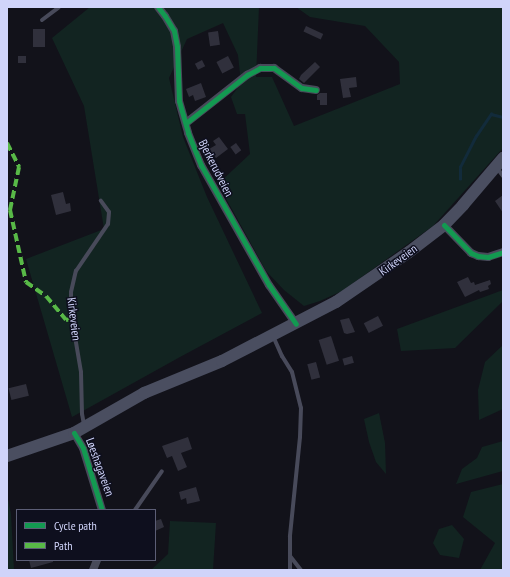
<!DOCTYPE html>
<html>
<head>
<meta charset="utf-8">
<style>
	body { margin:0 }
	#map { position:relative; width:510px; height:577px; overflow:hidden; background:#12121a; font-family:"PT Sans Narrow",sans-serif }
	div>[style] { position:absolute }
	.green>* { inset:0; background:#122421 }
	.stream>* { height:2.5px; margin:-1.25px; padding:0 1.25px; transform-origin:1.25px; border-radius:1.25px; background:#122b3b }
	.building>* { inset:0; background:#30303c; transform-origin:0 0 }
	.lane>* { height:4px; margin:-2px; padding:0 2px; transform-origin:2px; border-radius:2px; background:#484a5a }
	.street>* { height:8px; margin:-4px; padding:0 4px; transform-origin:4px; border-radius:4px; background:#484a5a }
	.secondary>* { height:12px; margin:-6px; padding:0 6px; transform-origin:6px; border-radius:6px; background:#4a4e60 }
	.quiet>* { height:4px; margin-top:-2px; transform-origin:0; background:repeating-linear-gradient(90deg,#58b947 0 8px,transparent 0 12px) }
	.cycleway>* { height:5px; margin:-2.5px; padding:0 2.5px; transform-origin:2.5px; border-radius:2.5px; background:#139951 }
	span { translate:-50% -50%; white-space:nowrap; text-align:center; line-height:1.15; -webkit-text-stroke:3px #0e0f1e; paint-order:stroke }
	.street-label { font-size:12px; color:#d0d4fa }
	.frame { position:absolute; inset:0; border:8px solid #d0d4fa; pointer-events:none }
	.legend { position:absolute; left:16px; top:509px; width:140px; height:52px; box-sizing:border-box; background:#0e0f1e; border:1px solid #5c5e76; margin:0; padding:5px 7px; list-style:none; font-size:12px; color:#d0d4fa }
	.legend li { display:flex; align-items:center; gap:8px; height:20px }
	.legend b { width:20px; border:1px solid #5c5e76 }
</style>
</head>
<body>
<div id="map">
	<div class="green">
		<i style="clip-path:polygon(90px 7px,259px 7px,256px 77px,272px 77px,294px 126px,400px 84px,399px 62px,365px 26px,310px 17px,296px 7px,503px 7px,503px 148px,433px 226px,342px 291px,320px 301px,304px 306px,284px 290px,266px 271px,218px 184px,250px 154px,245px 114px,237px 114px,231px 97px,241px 83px,238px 55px,223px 23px,187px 39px,169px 78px,183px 137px,207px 197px,262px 313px,180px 357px,72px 417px,26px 259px,104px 229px,84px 106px,52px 38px)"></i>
		<i style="clip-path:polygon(503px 290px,503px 301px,455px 348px,401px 351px,397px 329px)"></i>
		<i style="clip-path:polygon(503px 345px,503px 409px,479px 420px,478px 390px,485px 362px)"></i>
		<i style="clip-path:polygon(379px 413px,385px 443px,386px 474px,376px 462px,369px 442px,364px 419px)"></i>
		<i style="clip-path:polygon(503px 441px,503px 471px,456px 484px,462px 469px,477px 458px,482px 447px)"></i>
		<i style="clip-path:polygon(503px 484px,503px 570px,480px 570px,495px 543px,463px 517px,471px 492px)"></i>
		<i style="clip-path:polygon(7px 494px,11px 514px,14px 570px,7px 570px)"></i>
		<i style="clip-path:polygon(170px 521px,216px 523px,213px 570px,151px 570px,168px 554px)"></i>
		<i style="clip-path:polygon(452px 525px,464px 539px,459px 558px,440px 555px,433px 543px,439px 529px)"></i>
	</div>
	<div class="stream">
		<i style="left:460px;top:179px;width:12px;rotate:-90deg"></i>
		<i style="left:460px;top:167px;width:35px;rotate:-63deg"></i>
		<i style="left:476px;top:136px;width:27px;rotate:-56deg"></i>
		<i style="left:491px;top:114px;width:12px;rotate:14deg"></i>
	</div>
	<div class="building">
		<i style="left:306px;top:26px;width:19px;height:6px;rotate:25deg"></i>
		<i style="left:33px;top:29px;width:12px;height:18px"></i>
		<i style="left:218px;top:31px;width:14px;height:10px;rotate:82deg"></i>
		<i style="left:18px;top:56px;width:8px;height:7px"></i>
		<i style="left:228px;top:56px;width:13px;height:13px;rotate:63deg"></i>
		<i style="left:202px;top:60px;width:7px;height:8px;rotate:63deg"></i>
		<i style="clip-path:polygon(315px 62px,320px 67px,304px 83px,299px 79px,301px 75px)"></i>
		<i style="clip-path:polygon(356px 77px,357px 87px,349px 88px,351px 97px,343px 98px,340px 79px)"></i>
		<i style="clip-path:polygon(201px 83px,206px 97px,195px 101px,193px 95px,189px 97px,186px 89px)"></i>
		<i style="clip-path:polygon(320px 93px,327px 93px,327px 105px,320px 105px,320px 100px,317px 100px,317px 95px)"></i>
		<i style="clip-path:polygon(219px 137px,228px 149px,216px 158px,209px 149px,216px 145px,213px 141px)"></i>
		<i style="left:236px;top:143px;width:9px;height:7px;rotate:54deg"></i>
		<i style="clip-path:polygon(63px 192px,66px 204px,70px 203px,71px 211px,56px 215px,51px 195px)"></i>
		<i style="clip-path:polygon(503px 195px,503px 213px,495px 201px)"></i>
		<i style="clip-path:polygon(468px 277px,471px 283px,474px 282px,475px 285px,490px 280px,491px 284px,488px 286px,489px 289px,480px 292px,479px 290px,465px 297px,457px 282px)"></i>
		<i style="left:378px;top:316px;width:11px;height:16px;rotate:63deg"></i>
		<i style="clip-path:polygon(349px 318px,355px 332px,347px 334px,344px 333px,340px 320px)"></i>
		<i style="left:331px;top:336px;width:26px;height:13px;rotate:72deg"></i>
		<i style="left:352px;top:356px;width:7px;height:10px;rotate:74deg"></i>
		<i style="left:316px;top:362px;width:16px;height:9px;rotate:75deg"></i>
		<i style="left:26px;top:384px;width:12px;height:18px;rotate:76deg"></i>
		<i style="clip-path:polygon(188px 437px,192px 449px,181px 453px,187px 467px,178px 471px,172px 456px,167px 458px,162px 446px)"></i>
		<i style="clip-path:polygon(196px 487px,200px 501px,187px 504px,186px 498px,181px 500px,179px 492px)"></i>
		<i style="clip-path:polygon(161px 519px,164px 527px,155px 531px,155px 521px)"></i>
		<i style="clip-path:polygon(29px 560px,53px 560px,53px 562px,31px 568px)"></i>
	</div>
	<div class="lane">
		<i style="left:42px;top:20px;width:21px;rotate:-37deg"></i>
		<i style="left:497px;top:168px;width:10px;rotate:53deg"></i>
		<i style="left:273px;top:336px;width:22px;rotate:66deg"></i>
		<i style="left:282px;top:356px;width:19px;rotate:58deg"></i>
		<i style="left:292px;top:372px;width:37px;rotate:76deg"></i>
		<i style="left:301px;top:408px;width:29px;rotate:92deg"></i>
		<i style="left:300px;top:437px;width:100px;rotate:95.8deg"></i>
		<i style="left:290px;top:536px;width:34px;rotate:90deg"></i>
		<i style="left:84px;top:425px;width:11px;rotate:-100deg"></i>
		<i style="left:82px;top:414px;width:42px;rotate:-91.4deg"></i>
		<i style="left:81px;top:372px;width:60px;rotate:-99.6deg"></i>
		<i style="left:71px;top:313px;width:21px;rotate:-90deg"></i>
		<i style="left:71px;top:292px;width:22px;rotate:-77deg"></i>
		<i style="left:76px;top:271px;width:57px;rotate:-55.8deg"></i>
		<i style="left:108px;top:224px;width:12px;rotate:-85deg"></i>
		<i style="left:109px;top:212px;width:14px;rotate:-126deg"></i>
		<i style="left:135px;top:510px;width:47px;rotate:-55.3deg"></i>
		<i style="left:290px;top:556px;width:18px;rotate:52deg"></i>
	</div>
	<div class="street">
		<i style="left:158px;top:7px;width:11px;rotate:52deg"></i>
		<i style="left:165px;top:16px;width:17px;rotate:59deg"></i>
		<i style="left:174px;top:31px;width:16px;rotate:79deg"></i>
		<i style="left:177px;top:47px;width:54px;rotate:87.9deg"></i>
		<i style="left:179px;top:101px;width:33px;rotate:74deg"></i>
		<i style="left:188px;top:133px;width:35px;rotate:68deg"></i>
		<i style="left:201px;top:165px;width:138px;rotate:60.5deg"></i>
		<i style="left:269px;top:285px;width:47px;rotate:55.3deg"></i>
		<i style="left:186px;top:123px;width:78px;rotate:-38.2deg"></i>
		<i style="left:247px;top:75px;width:15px;rotate:-28deg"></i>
		<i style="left:260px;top:68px;width:14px"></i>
		<i style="left:274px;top:68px;width:34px;rotate:36deg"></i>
		<i style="left:302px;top:88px;width:14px;rotate:8deg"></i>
		<i style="left:444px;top:225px;width:39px;rotate:46deg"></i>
		<i style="left:471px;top:253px;width:8px;rotate:23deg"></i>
		<i style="left:478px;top:256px;width:10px;rotate:6deg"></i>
		<i style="left:488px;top:257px;width:16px;rotate:-18deg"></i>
		<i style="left:74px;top:433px;width:17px;rotate:59deg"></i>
		<i style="left:83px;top:448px;width:65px;rotate:73deg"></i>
		<i style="left:93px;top:570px;width:11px;rotate:-68deg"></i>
	</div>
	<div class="secondary">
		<i style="left:7px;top:456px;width:71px;rotate:-18.9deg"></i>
		<i style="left:74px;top:433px;width:81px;rotate:-29.7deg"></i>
		<i style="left:144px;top:393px;width:84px;rotate:-22.3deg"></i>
		<i style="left:222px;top:361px;width:128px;rotate:-27.4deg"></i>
		<i style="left:336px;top:302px;width:88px;rotate:-34.4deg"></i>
		<i style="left:409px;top:252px;width:44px;rotate:-37.6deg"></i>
		<i style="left:444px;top:225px;width:28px;rotate:-46deg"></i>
		<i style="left:463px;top:205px;width:62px;rotate:-49.6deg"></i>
	</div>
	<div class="quiet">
		<i style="left:7px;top:143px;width:27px;rotate:63deg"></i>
		<i style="left:19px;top:167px;width:44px;rotate:101.8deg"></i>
		<i style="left:10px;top:210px;width:74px;rotate:77.5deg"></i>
		<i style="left:26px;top:282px;width:24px;rotate:35deg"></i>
		<i style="left:46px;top:296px;width:31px;rotate:50deg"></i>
		<i style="left:66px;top:320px;width:6px;rotate:-9deg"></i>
	</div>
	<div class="cycleway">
		<i style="left:158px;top:7px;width:11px;rotate:52deg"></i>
		<i style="left:165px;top:16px;width:17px;rotate:59deg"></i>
		<i style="left:174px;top:31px;width:16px;rotate:79deg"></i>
		<i style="left:177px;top:47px;width:54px;rotate:87.9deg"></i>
		<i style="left:179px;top:101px;width:33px;rotate:74deg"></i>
		<i style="left:188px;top:133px;width:35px;rotate:68deg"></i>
		<i style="left:201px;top:165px;width:138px;rotate:60.5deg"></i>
		<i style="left:269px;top:285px;width:47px;rotate:55.3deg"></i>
		<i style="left:186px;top:123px;width:78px;rotate:-38.2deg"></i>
		<i style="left:247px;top:75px;width:15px;rotate:-28deg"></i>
		<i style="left:260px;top:68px;width:14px"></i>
		<i style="left:274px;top:68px;width:34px;rotate:36deg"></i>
		<i style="left:302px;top:88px;width:14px;rotate:8deg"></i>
		<i style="left:444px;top:225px;width:39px;rotate:46deg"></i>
		<i style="left:471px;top:253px;width:8px;rotate:23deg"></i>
		<i style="left:478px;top:256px;width:10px;rotate:6deg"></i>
		<i style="left:488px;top:257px;width:16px;rotate:-18deg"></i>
		<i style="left:74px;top:433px;width:17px;rotate:59deg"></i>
		<i style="left:83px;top:448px;width:65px;rotate:73deg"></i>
	</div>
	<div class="street-label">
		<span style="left:216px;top:168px;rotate:63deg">Bjerkerudveien</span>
		<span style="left:398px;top:260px;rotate:-36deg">Kirkeveien</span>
		<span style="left:74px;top:319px;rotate:83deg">Kirkeveien</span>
		<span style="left:100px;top:467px;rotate:70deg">Løeshagaveien</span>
	</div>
	<div class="frame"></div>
	<ul class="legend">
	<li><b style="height:5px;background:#139951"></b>Cycle path</li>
	<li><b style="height:5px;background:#58b947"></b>Path</li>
	</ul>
</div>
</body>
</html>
